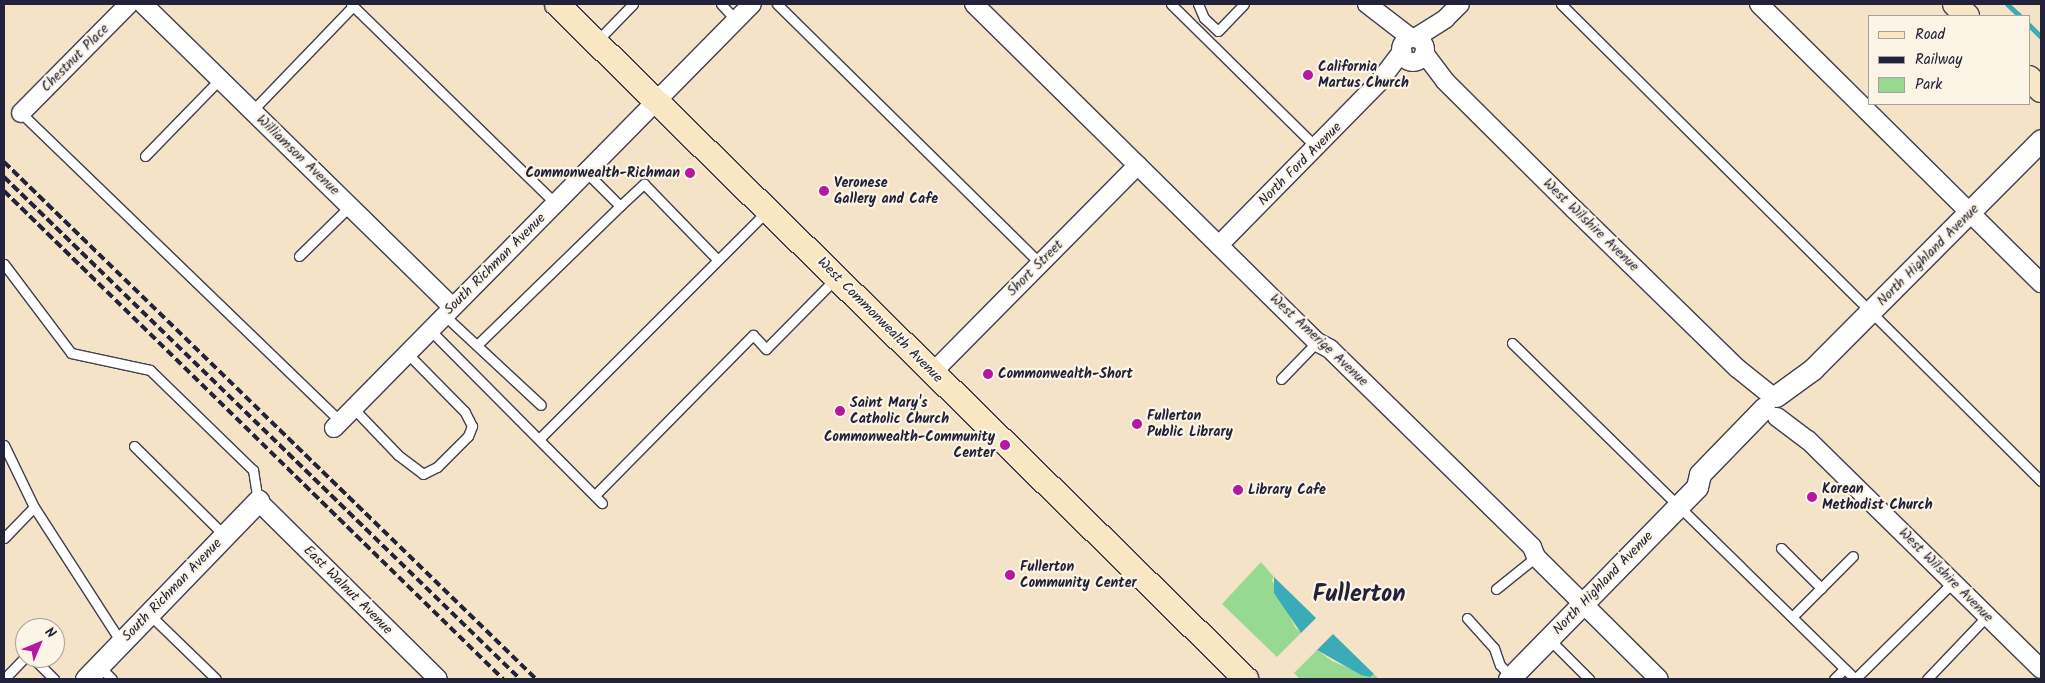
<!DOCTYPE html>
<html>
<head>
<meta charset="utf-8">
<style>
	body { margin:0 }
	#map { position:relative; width:2045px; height:683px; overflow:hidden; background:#f4e3c7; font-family:Kalam,sans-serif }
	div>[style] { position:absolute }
	.green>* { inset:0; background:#97d991 }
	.water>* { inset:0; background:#3bacb7 }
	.stream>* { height:5px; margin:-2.5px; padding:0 2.5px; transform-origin:2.5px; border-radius:2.5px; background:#3bacb7 }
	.roads { filter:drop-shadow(1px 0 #423f50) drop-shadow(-1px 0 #423f50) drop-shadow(0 1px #423f50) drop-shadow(0 -1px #423f50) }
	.service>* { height:9px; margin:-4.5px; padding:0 4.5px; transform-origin:4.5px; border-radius:4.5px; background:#fff }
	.minor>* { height:18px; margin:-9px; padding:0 9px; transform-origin:9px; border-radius:9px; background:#fff }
	.minor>.ring { margin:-9px; padding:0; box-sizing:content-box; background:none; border:18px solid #fff; border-radius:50% }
	.tertiary>* { height:21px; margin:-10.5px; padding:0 10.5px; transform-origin:10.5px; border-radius:10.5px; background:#fff }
	.secondary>* { height:24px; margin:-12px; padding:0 12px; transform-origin:12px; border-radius:12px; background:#f9e7c3 }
	.rail>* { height:4px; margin-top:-2px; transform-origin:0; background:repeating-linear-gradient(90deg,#22223b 0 8px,transparent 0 12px) }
	.dots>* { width:14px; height:14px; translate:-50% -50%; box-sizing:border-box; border:2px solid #fcf5e5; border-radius:50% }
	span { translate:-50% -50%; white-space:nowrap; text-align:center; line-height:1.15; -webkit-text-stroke:4.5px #fcf5e5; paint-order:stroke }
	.street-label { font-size:14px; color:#22223b }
	.poi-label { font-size:14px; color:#22223b; font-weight:700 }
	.left { translate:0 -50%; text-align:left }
	.right { translate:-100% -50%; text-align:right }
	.town-label { font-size:24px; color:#22223b; font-weight:700 }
	.frame { position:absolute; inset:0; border:5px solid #22223b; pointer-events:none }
	.legend { position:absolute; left:1868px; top:15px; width:162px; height:90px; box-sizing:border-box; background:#fcf5e5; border:1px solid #a5a1a1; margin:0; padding:6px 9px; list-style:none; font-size:15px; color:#22223b }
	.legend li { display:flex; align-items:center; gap:10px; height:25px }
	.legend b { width:25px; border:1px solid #a5a1a1 }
	.north { position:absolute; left:15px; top:618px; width:50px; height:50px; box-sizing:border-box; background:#fcf5e5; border:1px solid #a5a1a1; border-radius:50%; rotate:45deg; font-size:14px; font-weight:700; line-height:20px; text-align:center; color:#22223b }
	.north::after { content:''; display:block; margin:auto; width:18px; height:22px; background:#b5179e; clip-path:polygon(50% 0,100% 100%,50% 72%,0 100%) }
</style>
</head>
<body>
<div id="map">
	<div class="green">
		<i style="clip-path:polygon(1261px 562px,1274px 577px,1272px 580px,1295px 627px,1301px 633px,1277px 657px,1222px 604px)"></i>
		<i style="clip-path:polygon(1317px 650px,1332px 661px,1370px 677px,1374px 674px,1379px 679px,1300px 679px,1294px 673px)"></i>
	</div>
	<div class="water">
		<i style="clip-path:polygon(1274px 577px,1316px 618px,1301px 633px,1274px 593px)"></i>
		<i style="clip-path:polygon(1333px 634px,1374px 674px,1370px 677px,1361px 675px,1317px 650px)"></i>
	</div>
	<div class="stream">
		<i style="left:2007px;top:4px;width:18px;rotate:43deg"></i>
		<i style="left:2029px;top:25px;width:17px;rotate:45deg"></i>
	</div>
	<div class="roads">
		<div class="service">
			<i style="left:351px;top:4px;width:285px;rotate:44.3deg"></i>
			<i style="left:721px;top:4px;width:22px;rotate:47deg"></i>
			<i style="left:777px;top:4px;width:369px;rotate:44.6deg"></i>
			<i style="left:1171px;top:4px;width:204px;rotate:44.6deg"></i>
			<i style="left:1198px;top:4px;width:15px;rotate:67deg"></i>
			<i style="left:1204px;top:18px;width:19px;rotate:43deg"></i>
			<i style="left:1218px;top:31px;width:37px;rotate:-46deg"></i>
			<i style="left:1561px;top:4px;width:677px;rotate:44.82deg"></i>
			<i style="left:596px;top:42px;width:53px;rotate:-45.8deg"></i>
			<i style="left:252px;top:111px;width:146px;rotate:-46.1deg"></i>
			<i style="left:21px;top:113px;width:443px;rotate:44deg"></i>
			<i style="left:145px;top:156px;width:107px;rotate:-45.8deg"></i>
			<i style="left:586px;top:172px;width:48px;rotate:45deg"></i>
			<i style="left:620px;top:206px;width:33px;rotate:-43deg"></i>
			<i style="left:644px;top:184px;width:105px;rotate:45.8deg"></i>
			<i style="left:299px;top:256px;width:71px;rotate:-44.4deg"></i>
			<i style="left:4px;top:264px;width:111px;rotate:53deg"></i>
			<i style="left:71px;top:353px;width:81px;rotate:12.1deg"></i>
			<i style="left:150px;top:370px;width:144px;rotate:44.2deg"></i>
			<i style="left:253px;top:470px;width:31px;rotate:81deg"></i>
			<i style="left:444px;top:315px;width:132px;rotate:42.9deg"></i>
			<i style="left:430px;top:330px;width:244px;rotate:45.2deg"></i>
			<i style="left:1512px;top:343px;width:480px;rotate:44.4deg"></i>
			<i style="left:1855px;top:679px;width:138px;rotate:-44.7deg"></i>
			<i style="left:477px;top:345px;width:199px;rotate:-44.2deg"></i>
			<i style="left:1281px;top:379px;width:52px;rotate:-45.8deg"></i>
			<i style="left:353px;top:408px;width:65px;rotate:46.2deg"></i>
			<i style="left:398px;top:455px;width:31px;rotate:37deg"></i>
			<i style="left:423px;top:474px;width:16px;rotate:-27deg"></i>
			<i style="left:437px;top:467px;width:44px;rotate:-45deg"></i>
			<i style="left:468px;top:436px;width:11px;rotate:-68deg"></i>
			<i style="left:472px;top:426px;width:16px;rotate:-117deg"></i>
			<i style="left:465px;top:412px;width:83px;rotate:-134.5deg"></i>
			<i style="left:539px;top:439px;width:322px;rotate:-45deg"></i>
			<i style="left:4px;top:445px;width:69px;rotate:64.2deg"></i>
			<i style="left:34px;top:507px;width:161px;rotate:57.2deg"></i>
			<i style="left:134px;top:446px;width:128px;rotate:44.7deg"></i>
			<i style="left:595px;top:495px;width:225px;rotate:-45.4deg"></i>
			<i style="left:753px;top:335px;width:19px;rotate:47deg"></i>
			<i style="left:766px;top:349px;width:98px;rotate:-45.4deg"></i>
			<i style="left:4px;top:538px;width:43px;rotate:-45.9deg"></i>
			<i style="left:1781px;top:548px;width:57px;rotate:45deg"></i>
			<i style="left:1496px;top:589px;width:51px;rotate:-38.7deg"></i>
			<i style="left:149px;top:614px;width:93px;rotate:44.1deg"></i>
			<i style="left:1792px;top:617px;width:86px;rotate:-45deg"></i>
			<i style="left:1467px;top:618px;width:40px;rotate:48deg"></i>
			<i style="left:1494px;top:648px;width:18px;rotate:71deg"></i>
			<i style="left:1500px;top:665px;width:16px;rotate:47deg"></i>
			<i style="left:1549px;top:639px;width:57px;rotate:45deg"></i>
			<i style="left:33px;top:658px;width:30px;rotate:45deg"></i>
			<i style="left:99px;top:666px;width:18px;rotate:45deg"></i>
			<i style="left:4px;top:679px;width:30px;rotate:-46deg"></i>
			<i style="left:1834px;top:679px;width:14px;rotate:-45deg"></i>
			<i style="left:1927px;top:679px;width:87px;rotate:-46.4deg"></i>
		</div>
		<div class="minor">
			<i style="left:143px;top:4px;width:433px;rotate:44.4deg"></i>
			<i style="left:974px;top:4px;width:482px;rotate:44.6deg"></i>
			<i style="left:1317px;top:342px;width:15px;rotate:28deg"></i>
			<i style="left:1330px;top:349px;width:283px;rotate:44.4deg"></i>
			<i style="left:1532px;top:547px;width:11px;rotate:68deg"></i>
			<i style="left:1536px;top:557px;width:173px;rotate:44.8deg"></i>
			<i style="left:1367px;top:4px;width:56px;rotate:37.7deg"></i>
			<i style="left:1759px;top:4px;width:397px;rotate:44.7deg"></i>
			<i style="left:1415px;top:38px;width:36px;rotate:-32deg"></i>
			<i style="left:1445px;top:19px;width:21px;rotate:-45deg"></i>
			<i class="ring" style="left:1401px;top:38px;width:6px;height:6px"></i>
			<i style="left:1424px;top:53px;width:35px;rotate:53deg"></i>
			<i style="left:1445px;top:81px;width:182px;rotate:44.8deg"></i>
			<i style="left:1574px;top:209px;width:228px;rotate:44.3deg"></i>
			<i style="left:1737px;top:368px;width:45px;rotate:38.7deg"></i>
			<i style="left:21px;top:113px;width:153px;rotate:-45.3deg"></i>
			<i style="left:1219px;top:245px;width:228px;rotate:-45.5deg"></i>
			<i style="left:1379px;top:82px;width:39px;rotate:-53deg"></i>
			<i style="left:933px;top:372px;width:291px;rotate:-45.3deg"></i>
			<i style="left:1777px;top:417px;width:39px;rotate:37deg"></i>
			<i style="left:1808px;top:440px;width:327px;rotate:44.5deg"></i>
			<i style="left:334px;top:428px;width:595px;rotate:-45.41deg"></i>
			<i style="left:258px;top:501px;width:253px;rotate:44.7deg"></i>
		</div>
		<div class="tertiary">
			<i style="left:1776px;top:396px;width:46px;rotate:-36.1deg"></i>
			<i style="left:1813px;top:369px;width:323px;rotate:-45.1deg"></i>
			<i style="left:86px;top:679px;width:248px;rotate:-46deg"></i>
			<i style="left:1509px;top:679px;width:269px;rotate:-45.6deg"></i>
			<i style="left:1697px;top:487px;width:13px;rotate:-77deg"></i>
			<i style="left:1700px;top:474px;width:92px;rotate:-45.9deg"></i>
		</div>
		<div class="secondary">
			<i style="left:557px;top:4px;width:965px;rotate:44.41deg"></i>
			<i style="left:1955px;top:4px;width:17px;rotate:45deg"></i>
			<i style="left:2029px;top:78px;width:17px;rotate:45deg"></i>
		</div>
	</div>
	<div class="rail">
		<i style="left:4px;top:162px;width:742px;rotate:44.18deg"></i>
		<i style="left:4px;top:177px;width:720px;rotate:44.21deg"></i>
		<i style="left:4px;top:191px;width:698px;rotate:44.36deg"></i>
	</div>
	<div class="dots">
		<i style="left:1308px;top:75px;background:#b5179e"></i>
		<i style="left:690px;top:173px;background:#b5179e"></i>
		<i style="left:824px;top:191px;background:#b5179e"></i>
		<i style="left:988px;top:374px;background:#b5179e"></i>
		<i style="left:840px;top:411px;background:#b5179e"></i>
		<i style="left:1137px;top:424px;background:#b5179e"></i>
		<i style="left:1005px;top:445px;background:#b5179e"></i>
		<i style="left:1238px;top:490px;background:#b5179e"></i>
		<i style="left:1812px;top:497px;background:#b5179e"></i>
		<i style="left:1010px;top:575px;background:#b5179e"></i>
	</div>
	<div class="street-label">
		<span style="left:75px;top:58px;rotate:-45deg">Chestnut Place</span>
		<span style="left:298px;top:155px;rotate:44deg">Williamson Avenue</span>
		<span style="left:1300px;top:164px;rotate:-45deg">North Ford Avenue</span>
		<span style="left:1591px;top:225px;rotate:44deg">West Wilshire Avenue</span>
		<span style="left:1928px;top:255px;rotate:-45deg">North Highland Avenue</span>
		<span style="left:495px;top:264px;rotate:-45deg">South Richman Avenue</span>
		<span style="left:1035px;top:268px;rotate:-45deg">Short Street</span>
		<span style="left:880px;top:320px;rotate:45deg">West Commonwealth Avenue</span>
		<span style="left:1319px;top:340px;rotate:43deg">West Amerige Avenue</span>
		<span style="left:1946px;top:575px;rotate:45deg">West Wilshire Avenue</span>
		<span style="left:1603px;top:583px;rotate:-46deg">North Highland Avenue</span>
		<span style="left:172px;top:590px;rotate:-46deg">South Richman Avenue</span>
		<span style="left:348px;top:590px;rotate:45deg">East Walnut Avenue</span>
	</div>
	<div class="poi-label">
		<span class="left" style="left:1318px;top:75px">California<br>Martus Church</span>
		<span class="right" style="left:680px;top:173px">Commonwealth-Richman</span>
		<span class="left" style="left:834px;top:191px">Veronese<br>Gallery and Cafe</span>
		<span class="left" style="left:998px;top:374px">Commonwealth-Short</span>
		<span class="left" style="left:850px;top:411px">Saint Mary's<br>Catholic Church</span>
		<span class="left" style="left:1147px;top:424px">Fullerton<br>Public Library</span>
		<span class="right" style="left:995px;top:445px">Commonwealth-Community<br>Center</span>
		<span class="left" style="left:1822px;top:497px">Korean<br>Methodist Church</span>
		<span class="left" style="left:1248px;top:490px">Library Cafe</span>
		<span class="left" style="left:1020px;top:575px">Fullerton<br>Community Center</span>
	</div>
	<div class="town-label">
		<span style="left:1359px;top:595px">Fullerton</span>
	</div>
	<div class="frame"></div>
	<ul class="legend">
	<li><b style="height:6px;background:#f9e7c3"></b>Road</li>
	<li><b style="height:6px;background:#22223b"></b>Railway</li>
	<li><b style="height:14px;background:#97d991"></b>Park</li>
	</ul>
	<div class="north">N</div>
</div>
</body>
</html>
